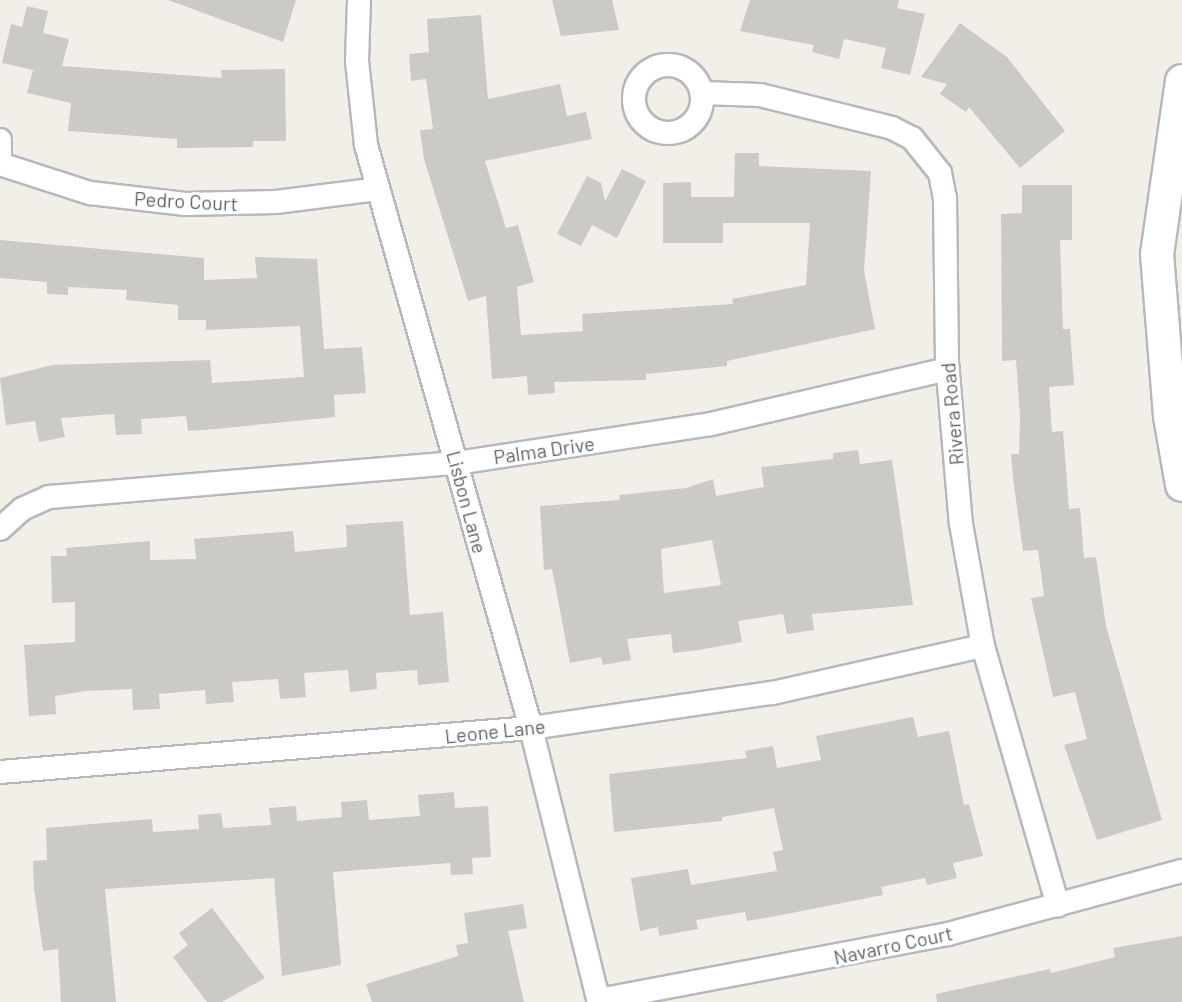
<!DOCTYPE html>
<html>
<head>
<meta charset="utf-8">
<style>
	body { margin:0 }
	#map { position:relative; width:1182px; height:1002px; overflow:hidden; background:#f1efe8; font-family:Barlow,sans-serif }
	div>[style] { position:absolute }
	.building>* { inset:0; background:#cccac5 }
	.roads { filter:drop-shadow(2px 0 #b5b8bc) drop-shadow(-2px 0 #b5b8bc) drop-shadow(0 2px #b5b8bc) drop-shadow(0 -2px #b5b8bc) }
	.street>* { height:22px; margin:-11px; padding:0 11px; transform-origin:11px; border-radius:11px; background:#fff }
	.street>.ring { margin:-11px; padding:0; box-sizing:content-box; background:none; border:22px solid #fff; border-radius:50% }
	.secondary>* { height:32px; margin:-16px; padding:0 16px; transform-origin:16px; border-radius:16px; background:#fff }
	span { translate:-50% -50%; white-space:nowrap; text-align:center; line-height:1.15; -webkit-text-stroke:6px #fff; paint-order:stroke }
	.street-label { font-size:20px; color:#5f6368 }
</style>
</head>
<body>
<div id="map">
	<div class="building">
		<i style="clip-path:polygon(168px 0,296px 0,283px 42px)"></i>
		<i style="clip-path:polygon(552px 0,612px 0,619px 30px,561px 36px)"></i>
		<i style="clip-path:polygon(750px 0,899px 0,897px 8px,925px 14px,910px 75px,881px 68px,886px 48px,844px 39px,839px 59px,812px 52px,814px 45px,740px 31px)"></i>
		<i style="clip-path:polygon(27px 6px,48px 11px,43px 33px,69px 39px,62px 66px,222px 78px,221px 70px,285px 69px,286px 141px,253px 141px,253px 147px,177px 148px,177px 139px,68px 131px,71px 103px,27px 93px,33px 70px,2px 63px,11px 24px,22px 27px)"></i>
		<i style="clip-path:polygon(481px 15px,488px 99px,560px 84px,567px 116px,586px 112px,592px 139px,485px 161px,506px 228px,518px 225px,534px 282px,517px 287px,521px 335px,583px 331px,582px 314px,733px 304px,732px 299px,806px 285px,810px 223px,723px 223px,723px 243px,663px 243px,663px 183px,691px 182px,691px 197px,734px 197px,735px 153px,759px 153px,759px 166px,871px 171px,864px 271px,875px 329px,727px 361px,727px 366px,646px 374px,646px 380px,554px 382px,555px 393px,528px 395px,527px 376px,492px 379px,486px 296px,468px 301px,424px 159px,420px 130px,433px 129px,426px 79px,411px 81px,409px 54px,429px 52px,427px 19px)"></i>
		<i style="clip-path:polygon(960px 23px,1007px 57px,1065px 131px,1020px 168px,969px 107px,966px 112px,940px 94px,947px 84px,921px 77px)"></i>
		<i style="clip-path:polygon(622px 169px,646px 181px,617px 238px,592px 225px,581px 246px,557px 234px,587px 176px,601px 183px,605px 201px)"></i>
		<i style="clip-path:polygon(1022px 185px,1072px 185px,1072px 240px,1060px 240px,1063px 329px,1070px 329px,1074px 385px,1049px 387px,1052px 432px,1063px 431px,1069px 509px,1080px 508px,1084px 558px,1096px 557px,1106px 626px,1162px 820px,1097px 840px,1064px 745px,1087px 739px,1075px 692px,1053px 697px,1031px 598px,1044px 596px,1038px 550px,1023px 551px,1013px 478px,1011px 454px,1019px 454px,1020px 417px,1016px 360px,1002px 361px,1001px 214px,1022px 213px)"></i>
		<i style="clip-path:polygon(0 240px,204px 258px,204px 280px,257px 278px,255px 257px,317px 259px,324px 349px,362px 347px,366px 393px,334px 395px,335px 417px,215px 429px,188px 431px,186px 416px,141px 419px,142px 434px,116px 435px,114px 414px,61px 418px,65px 437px,39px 442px,35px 421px,6px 425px,0 378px,52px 365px,210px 360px,212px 383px,304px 377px,300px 326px,206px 330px,206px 320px,178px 320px,178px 305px,126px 300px,127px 290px,68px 287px,68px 295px,47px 294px,47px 282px,0 278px)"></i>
		<i style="clip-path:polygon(evenodd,858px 450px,860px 464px,892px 460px,913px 605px,812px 614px,814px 630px,787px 634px,783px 614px,738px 621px,742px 642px,699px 650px,673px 653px,671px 634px,627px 639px,631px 660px,603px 665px,601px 657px,570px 663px,552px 569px,544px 570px,540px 506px,620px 500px,619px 495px,686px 488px,713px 479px,716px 496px,764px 487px,761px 467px,833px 459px,833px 453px,858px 450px,712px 540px,721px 585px,664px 593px,661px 549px,712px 540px)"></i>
		<i style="clip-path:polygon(403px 521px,410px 615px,443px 612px,449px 682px,418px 685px,417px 670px,376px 673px,377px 689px,350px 692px,348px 670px,304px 673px,306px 697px,280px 699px,278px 679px,232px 682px,234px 702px,206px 704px,205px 690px,159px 694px,160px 709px,133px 710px,132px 689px,85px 691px,55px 696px,56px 714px,29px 716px,24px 645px,75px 642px,75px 602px,52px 603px,51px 556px,67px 556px,66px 548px,150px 541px,150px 560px,196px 559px,194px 539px,293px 531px,295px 552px,347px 547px,346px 525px)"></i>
		<i style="clip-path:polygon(913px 717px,918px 737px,949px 731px,964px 805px,969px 804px,983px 856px,953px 863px,957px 878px,927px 885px,925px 878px,881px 887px,883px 895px,771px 917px,747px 921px,745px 912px,696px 920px,698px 929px,659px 936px,658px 927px,640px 931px,631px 878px,688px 869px,691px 885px,777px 871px,773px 852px,783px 850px,774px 808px,722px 817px,722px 821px,614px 832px,609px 774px,747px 758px,745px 751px,773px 746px,777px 768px,821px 760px,816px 736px)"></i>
		<i style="clip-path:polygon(454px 792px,455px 808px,488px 806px,491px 857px,472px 858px,473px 874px,451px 875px,450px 863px,333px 872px,341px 965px,282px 976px,274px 878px,105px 889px,116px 1002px,61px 1002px,58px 949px,43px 951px,34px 889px,33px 861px,47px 860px,46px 828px,152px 819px,153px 832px,199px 829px,198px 815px,221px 813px,223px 828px,271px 825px,269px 808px,296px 806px,297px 821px,342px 817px,341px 802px,367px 800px,369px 820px,420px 816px,418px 795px)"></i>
		<i style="clip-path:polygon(523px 904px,527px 928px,508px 931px,524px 1002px,372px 1002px,366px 984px,458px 956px,456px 945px,468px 943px,464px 913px)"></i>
		<i style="clip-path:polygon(212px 908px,265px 978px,222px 1002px,207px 1002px,173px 957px,188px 945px,179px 933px)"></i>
		<i style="clip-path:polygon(1182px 936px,1182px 1002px,937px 1002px,936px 994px,1050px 969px,1051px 973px,1115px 957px,1113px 948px)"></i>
	</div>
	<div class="roads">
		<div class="street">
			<i style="left:359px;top:0;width:61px;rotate:91.9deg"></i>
			<i style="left:357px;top:61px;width:84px;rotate:83.9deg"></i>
			<i style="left:366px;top:145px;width:606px;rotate:74.2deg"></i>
			<i style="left:531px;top:728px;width:282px;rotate:76.1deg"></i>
			<i class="ring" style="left:634px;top:65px;width:46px;height:46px"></i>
			<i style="left:702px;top:93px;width:58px;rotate:2deg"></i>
			<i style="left:760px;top:95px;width:136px;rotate:14deg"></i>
			<i style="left:892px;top:128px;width:22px;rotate:27deg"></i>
			<i style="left:912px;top:138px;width:45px;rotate:51.3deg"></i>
			<i style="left:940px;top:173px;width:25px;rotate:79deg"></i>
			<i style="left:945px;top:198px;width:164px;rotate:89.3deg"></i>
			<i style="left:947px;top:362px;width:163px;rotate:85.1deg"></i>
			<i style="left:961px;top:524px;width:124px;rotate:79.8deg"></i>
			<i style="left:983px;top:646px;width:270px;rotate:73.9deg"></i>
			<i style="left:0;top:140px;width:17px;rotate:90deg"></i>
			<i style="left:0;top:164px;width:95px;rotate:17.9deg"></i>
			<i style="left:90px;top:193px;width:96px;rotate:6.6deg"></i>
			<i style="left:185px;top:204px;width:91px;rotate:-1.3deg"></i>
			<i style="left:276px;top:202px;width:102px;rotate:-7.3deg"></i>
			<i style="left:0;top:529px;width:30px;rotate:-42deg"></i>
			<i style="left:22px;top:509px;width:30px;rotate:-24deg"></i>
			<i style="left:49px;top:497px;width:409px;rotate:-4.8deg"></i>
			<i style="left:457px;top:463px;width:257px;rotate:-8.7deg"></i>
			<i style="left:711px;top:424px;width:243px;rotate:-13.1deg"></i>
			<i style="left:0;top:772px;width:533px;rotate:-4.74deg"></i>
			<i style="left:531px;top:728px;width:244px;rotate:-8.3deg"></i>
			<i style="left:772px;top:693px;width:216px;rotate:-12.6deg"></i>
			<i style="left:599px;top:1000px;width:355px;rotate:-10.7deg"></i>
			<i style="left:948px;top:934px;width:242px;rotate:-15.1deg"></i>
		</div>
		<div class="secondary">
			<i style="left:1182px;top:81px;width:175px;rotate:98.2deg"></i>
			<i style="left:1157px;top:254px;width:163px;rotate:85.4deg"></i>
			<i style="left:1170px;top:416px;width:70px;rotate:80.1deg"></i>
		</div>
	</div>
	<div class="street-label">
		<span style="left:186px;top:201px;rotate:3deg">Pedro Court</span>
		<span style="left:952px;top:414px;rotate:-95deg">Rivera Road</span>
		<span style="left:544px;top:450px;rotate:-8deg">Palma Drive</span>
		<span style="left:467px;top:502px;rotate:75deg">Lisbon Lane</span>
		<span style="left:495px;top:731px;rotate:-6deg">Leone Lane</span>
		<span style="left:893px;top:945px;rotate:-12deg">Navarro Court</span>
	</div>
</div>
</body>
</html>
